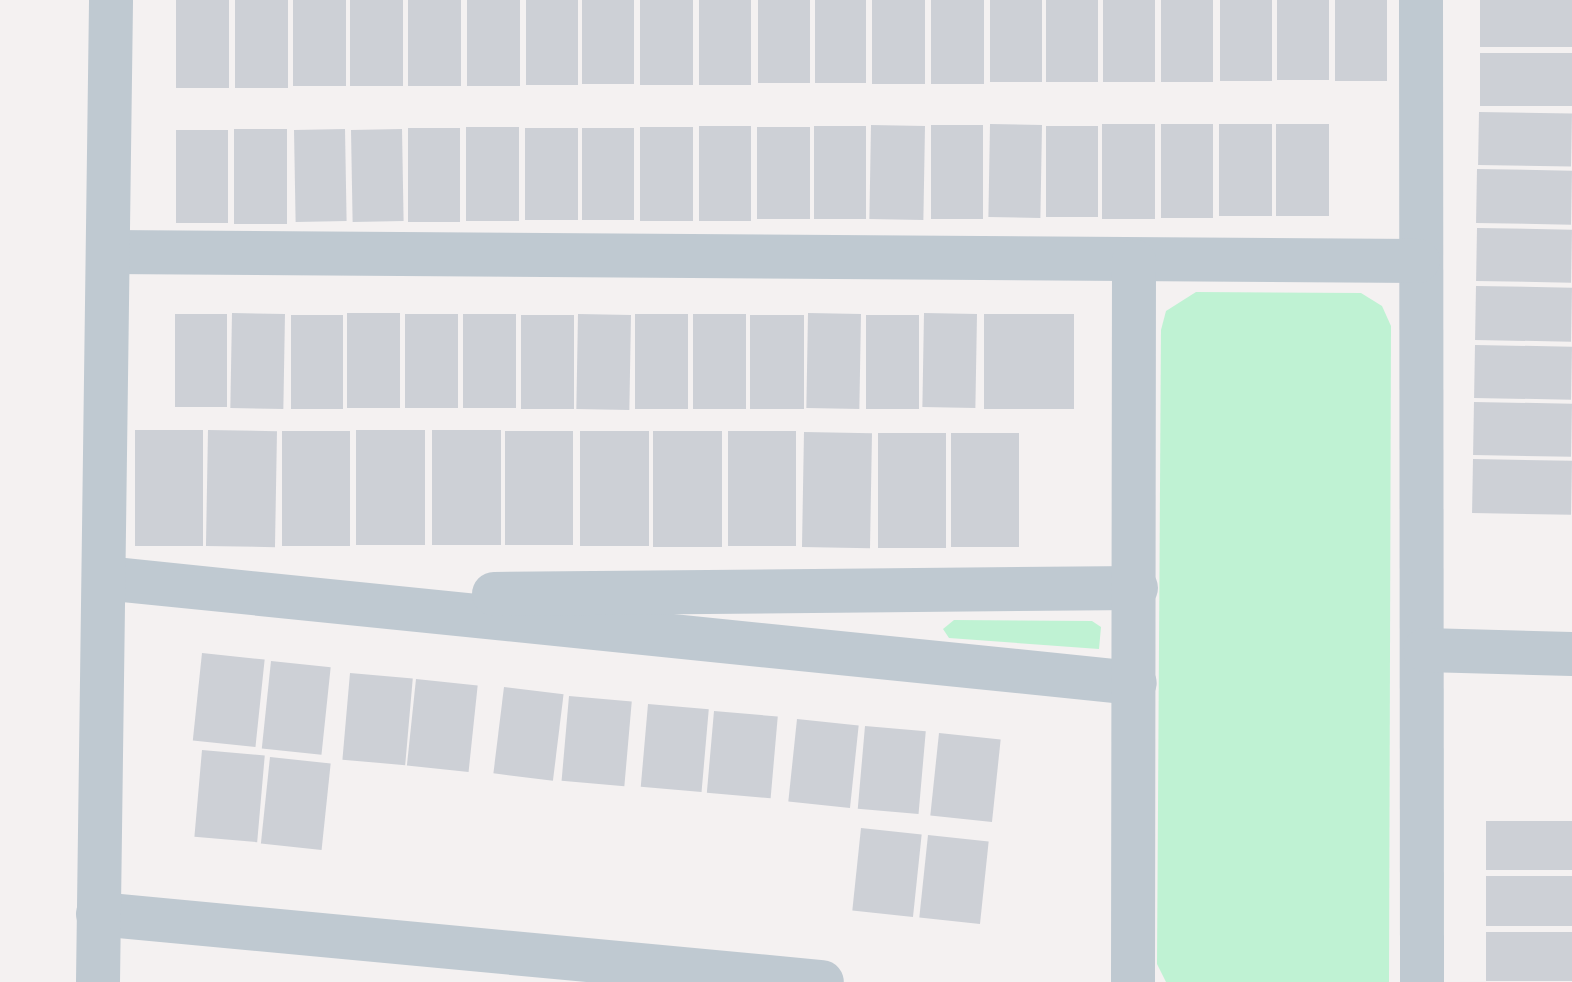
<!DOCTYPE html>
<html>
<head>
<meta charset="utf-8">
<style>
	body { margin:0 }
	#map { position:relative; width:1572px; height:982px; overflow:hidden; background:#f4f1f1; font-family:"Fira Sans",sans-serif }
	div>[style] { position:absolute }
	.green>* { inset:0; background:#bff2d3 }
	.building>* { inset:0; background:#cdd0d6; transform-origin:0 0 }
	.street>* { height:44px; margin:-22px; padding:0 22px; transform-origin:22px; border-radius:22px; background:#bfc9d1 }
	span { translate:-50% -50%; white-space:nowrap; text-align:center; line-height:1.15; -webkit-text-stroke:7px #fff; paint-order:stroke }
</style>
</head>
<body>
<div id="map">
	<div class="green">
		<i style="clip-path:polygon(1196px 292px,1361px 293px,1382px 306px,1391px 326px,1389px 982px,1166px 982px,1157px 964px,1161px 330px,1166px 311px)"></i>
		<i style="clip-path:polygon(954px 620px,1092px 621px,1101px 627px,1099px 649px,949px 638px,943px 629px)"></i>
	</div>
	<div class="building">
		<i style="left:176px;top:0;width:53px;height:88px"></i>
		<i style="left:235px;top:0;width:53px;height:88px"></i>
		<i style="left:293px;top:0;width:53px;height:86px"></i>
		<i style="left:350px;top:0;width:53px;height:86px"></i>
		<i style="left:408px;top:0;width:53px;height:86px"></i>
		<i style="left:467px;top:0;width:53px;height:86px"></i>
		<i style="left:526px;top:0;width:52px;height:85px"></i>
		<i style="left:582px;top:0;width:52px;height:84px"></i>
		<i style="left:640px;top:0;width:53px;height:85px"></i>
		<i style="left:699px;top:0;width:52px;height:85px"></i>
		<i style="left:758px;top:0;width:52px;height:83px"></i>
		<i style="left:815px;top:0;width:51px;height:83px"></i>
		<i style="left:872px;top:0;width:53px;height:84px"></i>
		<i style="left:931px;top:0;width:53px;height:84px"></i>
		<i style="left:990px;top:0;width:52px;height:82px"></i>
		<i style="left:1046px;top:0;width:52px;height:82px"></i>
		<i style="left:1103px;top:0;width:52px;height:82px"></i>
		<i style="left:1161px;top:0;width:52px;height:82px"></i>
		<i style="left:1220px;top:0;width:52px;height:81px"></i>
		<i style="left:1277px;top:0;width:52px;height:80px"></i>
		<i style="left:1335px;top:0;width:52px;height:81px"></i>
		<i style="left:1480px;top:0;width:92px;height:47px"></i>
		<i style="left:1480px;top:53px;width:92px;height:53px"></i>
		<i style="left:1479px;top:112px;width:93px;height:53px;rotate:1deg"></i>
		<i style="left:1102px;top:124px;width:53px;height:95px"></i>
		<i style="left:1161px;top:124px;width:52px;height:94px"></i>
		<i style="left:1219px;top:124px;width:53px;height:92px"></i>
		<i style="left:1276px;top:124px;width:53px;height:92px"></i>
		<i style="left:931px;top:125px;width:52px;height:94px"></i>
		<i style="left:1042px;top:125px;width:93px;height:52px;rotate:91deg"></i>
		<i style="left:751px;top:126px;width:95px;height:52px;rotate:90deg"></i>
		<i style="left:866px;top:126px;width:93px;height:52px;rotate:90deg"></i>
		<i style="left:925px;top:126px;width:94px;height:54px;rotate:91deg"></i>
		<i style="left:1046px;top:126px;width:52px;height:91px"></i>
		<i style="left:519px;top:127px;width:94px;height:53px;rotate:90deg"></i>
		<i style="left:640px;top:127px;width:53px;height:94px"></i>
		<i style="left:757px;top:127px;width:53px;height:92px"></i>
		<i style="left:408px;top:128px;width:52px;height:94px"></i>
		<i style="left:525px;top:128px;width:53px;height:92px"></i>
		<i style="left:582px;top:128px;width:52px;height:92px"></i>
		<i style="left:234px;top:129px;width:53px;height:95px"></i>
		<i style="left:345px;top:129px;width:92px;height:51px;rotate:89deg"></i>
		<i style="left:402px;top:129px;width:92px;height:51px;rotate:89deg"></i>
		<i style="left:176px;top:130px;width:52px;height:93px"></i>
		<i style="left:1477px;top:169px;width:95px;height:54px;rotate:1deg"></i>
		<i style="left:1477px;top:228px;width:95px;height:53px;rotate:1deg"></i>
		<i style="left:1476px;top:286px;width:96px;height:54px;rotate:1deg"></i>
		<i style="left:232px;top:313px;width:53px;height:95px;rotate:1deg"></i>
		<i style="left:400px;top:313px;width:95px;height:53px;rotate:90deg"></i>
		<i style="left:175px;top:314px;width:52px;height:93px"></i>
		<i style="left:405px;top:314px;width:53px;height:94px"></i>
		<i style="left:463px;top:314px;width:53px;height:94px"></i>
		<i style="left:578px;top:314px;width:53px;height:95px;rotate:1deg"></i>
		<i style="left:635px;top:314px;width:53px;height:95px"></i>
		<i style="left:693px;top:314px;width:53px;height:95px"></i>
		<i style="left:861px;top:314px;width:95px;height:53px;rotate:91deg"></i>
		<i style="left:977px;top:314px;width:94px;height:53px;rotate:91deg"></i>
		<i style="left:984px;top:314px;width:90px;height:95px"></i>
		<i style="left:291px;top:315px;width:52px;height:94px"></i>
		<i style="left:521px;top:315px;width:53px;height:94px"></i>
		<i style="left:750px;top:315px;width:54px;height:94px"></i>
		<i style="left:866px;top:315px;width:53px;height:94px"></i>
		<i style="left:1475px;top:345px;width:97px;height:53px;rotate:1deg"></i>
		<i style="left:1474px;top:402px;width:98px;height:53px;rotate:1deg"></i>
		<i style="left:135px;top:430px;width:68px;height:116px"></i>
		<i style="left:208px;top:430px;width:69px;height:116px;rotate:1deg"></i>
		<i style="left:425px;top:430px;width:115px;height:69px;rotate:90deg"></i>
		<i style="left:501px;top:430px;width:115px;height:69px;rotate:90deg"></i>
		<i style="left:282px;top:431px;width:68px;height:115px"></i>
		<i style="left:505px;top:431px;width:68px;height:114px"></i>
		<i style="left:580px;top:431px;width:69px;height:115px"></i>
		<i style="left:722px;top:431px;width:116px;height:69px;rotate:90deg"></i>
		<i style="left:728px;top:431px;width:68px;height:115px"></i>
		<i style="left:804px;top:432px;width:68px;height:115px;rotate:1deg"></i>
		<i style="left:878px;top:433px;width:68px;height:115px"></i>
		<i style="left:951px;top:433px;width:68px;height:114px"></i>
		<i style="left:1473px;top:459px;width:99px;height:54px;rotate:1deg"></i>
		<i style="left:202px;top:653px;width:63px;height:88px;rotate:6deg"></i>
		<i style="left:271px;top:661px;width:60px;height:88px;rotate:6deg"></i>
		<i style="left:350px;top:673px;width:63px;height:87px;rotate:5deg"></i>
		<i style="left:416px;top:679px;width:62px;height:87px;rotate:6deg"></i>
		<i style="left:504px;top:687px;width:60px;height:87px;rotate:7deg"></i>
		<i style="left:569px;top:696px;width:63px;height:85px;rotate:5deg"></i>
		<i style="left:648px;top:704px;width:61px;height:83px;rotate:5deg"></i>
		<i style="left:714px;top:711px;width:64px;height:82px;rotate:5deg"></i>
		<i style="left:797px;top:719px;width:62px;height:83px;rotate:6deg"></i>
		<i style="left:865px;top:726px;width:61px;height:83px;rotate:5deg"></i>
		<i style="left:939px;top:733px;width:62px;height:83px;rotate:6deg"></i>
		<i style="left:202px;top:750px;width:63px;height:87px;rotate:5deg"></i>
		<i style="left:270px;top:757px;width:61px;height:87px;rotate:6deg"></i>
		<i style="left:1486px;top:821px;width:86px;height:49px"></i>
		<i style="left:861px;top:828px;width:61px;height:83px;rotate:6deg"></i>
		<i style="left:928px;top:835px;width:61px;height:83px;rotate:6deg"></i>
		<i style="left:1486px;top:876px;width:86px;height:50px"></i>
		<i style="left:1486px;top:932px;width:86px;height:49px"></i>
	</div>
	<div class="street">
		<i style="left:1421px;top:0;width:982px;rotate:89.94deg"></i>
		<i style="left:109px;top:252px;width:1309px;rotate:0.39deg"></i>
		<i style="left:104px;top:578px;width:1036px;rotate:5.82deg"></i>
		<i style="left:494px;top:594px;width:642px;rotate:-0.54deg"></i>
		<i style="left:1425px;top:650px;width:147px;rotate:1.6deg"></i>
		<i style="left:98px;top:914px;width:727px;rotate:5.37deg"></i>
		<i style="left:98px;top:982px;width:982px;rotate:-89.24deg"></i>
		<i style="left:1133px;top:982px;width:721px;rotate:-89.92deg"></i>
	</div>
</div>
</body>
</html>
